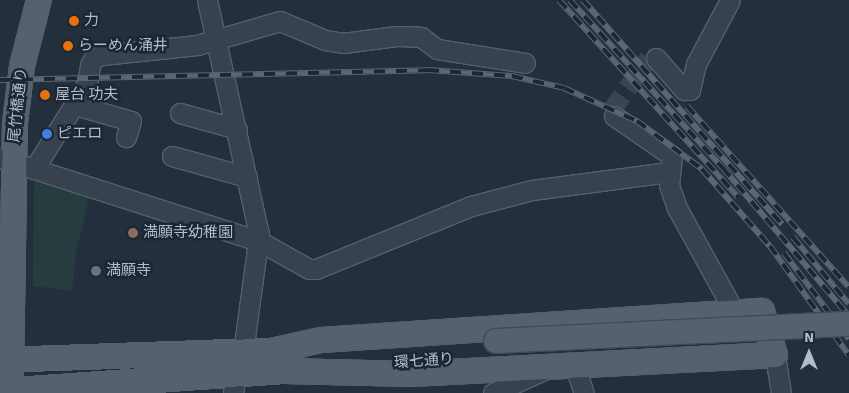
<!DOCTYPE html>
<html>
<head>
<meta charset="utf-8">
<style>
	body { margin:0 }
	#map { position:relative; width:849px; height:393px; overflow:hidden; background:#242f3e; font-family:Signika,"Noto Sans JP",sans-serif }
	div>[style] { position:absolute }
	.green>* { inset:0; background:#263c3f }
	.minor-tunnel>* { height:19px; margin-top:-9.5px; transform-origin:0; background:repeating-linear-gradient(90deg,#3a4453 0 19px,transparent 0 28px) }
	.roads { filter:drop-shadow(1px 0 #565f6c) drop-shadow(-1px 0 #565f6c) drop-shadow(0 1px #565f6c) drop-shadow(0 -1px #565f6c) }
	.minor>* { height:19px; margin:-9.5px; padding:0 9.5px; transform-origin:9.5px; border-radius:9.5px; background:#38414e }
	.major>* { height:24px; margin:-12px; padding:0 12px; transform-origin:12px; border-radius:12px; background:#56606e }
	.rail>* { height:5.5px; margin-top:-2.75px; transform-origin:0; background:repeating-linear-gradient(90deg,#1d2633 0 11px,#5a6575 0 22px); box-sizing:border-box; border-block:1px solid #5a6575 }
	.bridges { filter:drop-shadow(1px 0 #414a57) drop-shadow(-1px 0 #414a57) drop-shadow(0 1px #414a57) drop-shadow(0 -1px #414a57) }
	.major-bridge>* { height:24px; margin:-12px; padding:0 12px; transform-origin:12px; border-radius:12px; background:#56606e }
	.dots>* { width:14px; height:14px; translate:-50% -50%; box-sizing:border-box; border:2px solid #1d2633; border-radius:50% }
	span { translate:-50% -50%; white-space:nowrap; text-align:center; line-height:1.15; -webkit-text-stroke:5px #1d2633; paint-order:stroke }
	.poi-label { font-size:15px; color:#b4bcc9 }
	.left { translate:0 -50%; text-align:left }
	.street-label { font-size:15px; color:#b4bcc9 }
	.north { position:absolute; left:784px; top:328px; width:50px; height:50px; -webkit-text-stroke:4px #1d2633; paint-order:stroke; rotate:0deg; font-size:14px; font-weight:700; line-height:20px; text-align:center; color:#b4bcc9 }
	.north::after { content:''; display:block; margin:auto; width:18px; height:22px; background:#b4bcc9; clip-path:polygon(50% 0,100% 100%,50% 72%,0 100%) }
</style>
</head>
<body>
<div id="map">
	<div class="green">
		<i style="clip-path:polygon(34px 179px,89px 197px,77px 248px,72px 291px,33px 286px)"></i>
	</div>
	<div class="minor-tunnel">
		<i style="left:614px;top:116px;width:6px;rotate:-121deg"></i>
		<i style="left:611px;top:111px;width:65px;rotate:-54.4deg"></i>
		<i style="left:649px;top:58px;width:7px"></i>
	</div>
	<div class="roads">
		<div class="minor">
			<i style="left:207px;top:0;width:240px;rotate:77.5deg"></i>
			<i style="left:259px;top:234px;width:119px;rotate:97.7deg"></i>
			<i style="left:656px;top:58px;width:43px;rotate:48.8deg"></i>
			<i style="left:684px;top:90px;width:6px"></i>
			<i style="left:690px;top:90px;width:27px;rotate:-77deg"></i>
			<i style="left:696px;top:64px;width:72px;rotate:-62deg"></i>
			<i style="left:75px;top:105px;width:58px;rotate:15.9deg"></i>
			<i style="left:131px;top:121px;width:17px;rotate:107deg"></i>
			<i style="left:180px;top:113px;width:59px;rotate:15.7deg"></i>
			<i style="left:614px;top:116px;width:70px;rotate:34.6deg"></i>
			<i style="left:672px;top:156px;width:29px;rotate:96deg"></i>
			<i style="left:669px;top:185px;width:24px;rotate:71deg"></i>
			<i style="left:677px;top:208px;width:120px;rotate:61.1deg"></i>
			<i style="left:172px;top:156px;width:78px;rotate:15.6deg"></i>
			<i style="left:0;top:158px;width:272px;rotate:17.8deg"></i>
			<i style="left:259px;top:241px;width:57px;rotate:29.2deg"></i>
			<i style="left:309px;top:269px;width:7px"></i>
			<i style="left:316px;top:269px;width:167px;rotate:-22.1deg"></i>
			<i style="left:471px;top:206px;width:63px;rotate:-14.7deg"></i>
			<i style="left:532px;top:190px;width:138px;rotate:-7.5deg"></i>
			<i style="left:34px;top:169px;width:100px;rotate:-58.1deg"></i>
			<i style="left:87px;top:84px;width:19px;rotate:-81deg"></i>
			<i style="left:90px;top:65px;width:8px;rotate:-60deg"></i>
			<i style="left:94px;top:58px;width:9px;rotate:-21deg"></i>
			<i style="left:102px;top:55px;width:96px;rotate:-6deg"></i>
			<i style="left:197px;top:45px;width:86px;rotate:-16.1deg"></i>
			<i style="left:280px;top:21px;width:49px;rotate:22.9deg"></i>
			<i style="left:325px;top:40px;width:18px;rotate:9deg"></i>
			<i style="left:343px;top:43px;width:54px;rotate:-7.4deg"></i>
			<i style="left:397px;top:36px;width:24px;rotate:2deg"></i>
			<i style="left:421px;top:37px;width:20px;rotate:37deg"></i>
			<i style="left:437px;top:49px;width:89px;rotate:9deg"></i>
			<i style="left:775px;top:355px;width:38px;rotate:81deg"></i>
			<i style="left:575px;top:366px;width:28px;rotate:72deg"></i>
			<i style="left:233px;top:393px;width:18px;rotate:-81deg"></i>
			<i style="left:493px;top:393px;width:58px;rotate:-24.4deg"></i>
		</div>
		<div class="major">
			<i style="left:271px;top:351px;width:51px;rotate:-12.4deg"></i>
			<i style="left:321px;top:340px;width:442px;rotate:-3.8deg"></i>
			<i style="left:762px;top:311px;width:46px;rotate:73.5deg"></i>
			<i style="left:775px;top:355px;width:364px;rotate:177deg"></i>
			<i style="left:411px;top:374px;width:127px;rotate:-178.6deg"></i>
			<i style="left:0;top:360px;width:287px;rotate:-2deg"></i>
			<i style="left:11px;top:376px;width:253px;rotate:-89.1deg"></i>
			<i style="left:15px;top:123px;width:57px;rotate:-83deg"></i>
			<i style="left:22px;top:66px;width:68px;rotate:-75.6deg"></i>
			<i style="left:0;top:391px;width:301px;rotate:-4deg"></i>
		</div>
	</div>
	<div class="rail">
		<i style="left:559px;top:0;width:266px;rotate:47.7deg"></i>
		<i style="left:570px;top:0;width:227px;rotate:47.7deg"></i>
		<i style="left:723px;top:168px;width:194px;rotate:49.6deg"></i>
		<i style="left:583px;top:0;width:300px;rotate:48.4deg"></i>
		<i style="left:0;top:80px;width:428px;rotate:-1.3deg"></i>
		<i style="left:428px;top:70px;width:84px;rotate:4.1deg"></i>
		<i style="left:512px;top:76px;width:53px;rotate:13deg"></i>
		<i style="left:564px;top:88px;width:80px;rotate:24.3deg"></i>
		<i style="left:637px;top:121px;width:81px;rotate:36.4deg"></i>
		<i style="left:702px;top:169px;width:103px;rotate:48.6deg"></i>
		<i style="left:770px;top:246px;width:135px;rotate:54.1deg"></i>
		<i style="left:687px;top:106px;width:243px;rotate:48.2deg"></i>
		<i style="left:793px;top:237px;width:87px;rotate:50.1deg"></i>
		<i style="left:784px;top:253px;width:108px;rotate:52.9deg"></i>
	</div>
	<div class="bridges">
		<div class="major-bridge">
			<i style="left:496px;top:341px;width:353px;rotate:-2.8deg"></i>
		</div>
	</div>
	<div class="dots">
		<i style="left:74px;top:21px;background:#e8710a"></i>
		<i style="left:68px;top:46px;background:#e8710a"></i>
		<i style="left:45px;top:95px;background:#e8710a"></i>
		<i style="left:47px;top:134px;background:#3f7fe0"></i>
		<i style="left:133px;top:233px;background:#8d6e63"></i>
		<i style="left:96px;top:271px;background:#6b7280"></i>
	</div>
	<div class="poi-label">
		<span class="left" style="left:84px;top:21px">力</span>
		<span class="left" style="left:78px;top:46px">らーめん涌井</span>
		<span class="left" style="left:55px;top:95px">屋台 功夫</span>
		<span class="left" style="left:57px;top:134px">ピエロ</span>
		<span class="left" style="left:143px;top:233px">満願寺幼稚園</span>
		<span class="left" style="left:106px;top:271px">満願寺</span>
	</div>
	<div class="street-label">
		<span style="left:18px;top:105px;rotate:-84deg">尾竹橋通り</span>
		<span style="left:424px;top:361px;rotate:-4deg">環七通り</span>
	</div>
	<div class="north">N</div>
</div>
</body>
</html>
